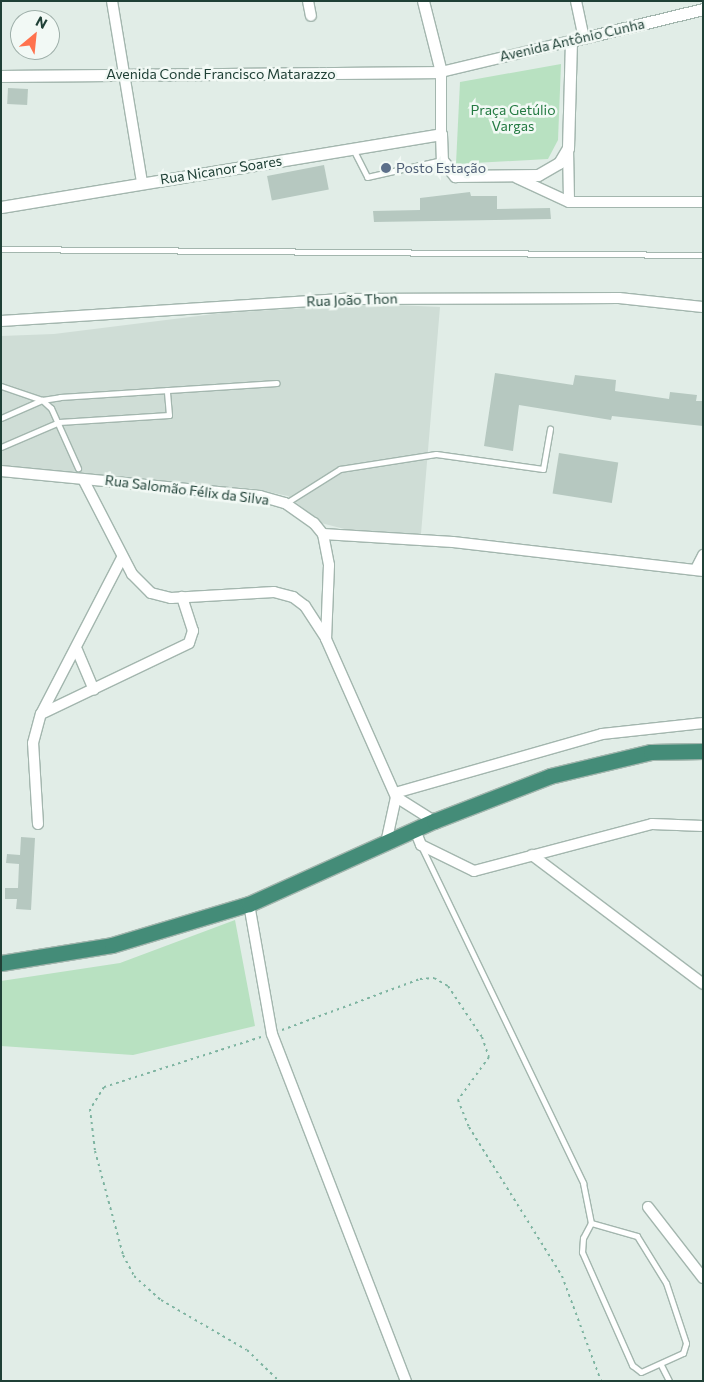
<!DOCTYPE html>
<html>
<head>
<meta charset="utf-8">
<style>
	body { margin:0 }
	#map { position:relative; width:704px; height:1382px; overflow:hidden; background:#e1ede7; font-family:Commissioner,sans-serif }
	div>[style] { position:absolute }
	.built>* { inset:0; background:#cfddd6 }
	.green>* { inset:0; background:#b8e1c1 }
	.building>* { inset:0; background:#b6c8c0; transform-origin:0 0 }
	.path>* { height:2px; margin-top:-1px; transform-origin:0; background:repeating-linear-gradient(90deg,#7eb4a1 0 2.5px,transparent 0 6.5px) }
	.roads { filter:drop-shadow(1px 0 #a3b6ae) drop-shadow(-1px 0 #a3b6ae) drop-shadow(0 1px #a3b6ae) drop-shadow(0 -1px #a3b6ae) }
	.service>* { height:5px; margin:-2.5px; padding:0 2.5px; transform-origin:2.5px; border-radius:2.5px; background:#fff }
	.minor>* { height:10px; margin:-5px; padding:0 5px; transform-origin:5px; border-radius:5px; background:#fff }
	.tertiary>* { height:11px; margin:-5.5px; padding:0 5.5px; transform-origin:5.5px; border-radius:5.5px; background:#fff }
	.trunk>* { height:15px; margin:-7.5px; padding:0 7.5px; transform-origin:7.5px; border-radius:7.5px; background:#448c78 }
	.dots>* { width:14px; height:14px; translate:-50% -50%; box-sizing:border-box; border:2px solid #f2f9f5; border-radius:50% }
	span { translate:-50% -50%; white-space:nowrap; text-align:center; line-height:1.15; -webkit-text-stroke:5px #f2f9f5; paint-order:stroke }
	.street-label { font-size:14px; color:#1f4036 }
	.park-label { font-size:14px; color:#257b43 }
	.service-label { font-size:14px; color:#4e5e75 }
	.left { translate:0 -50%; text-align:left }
	.frame { position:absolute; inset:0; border:2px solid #1f4036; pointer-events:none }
	.north { position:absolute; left:10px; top:10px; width:50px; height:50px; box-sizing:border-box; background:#f2f9f5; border:1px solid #9eafa9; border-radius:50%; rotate:28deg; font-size:14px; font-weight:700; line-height:20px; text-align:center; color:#1f4036 }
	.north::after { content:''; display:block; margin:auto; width:18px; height:22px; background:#ff724d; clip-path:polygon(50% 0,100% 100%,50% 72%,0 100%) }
</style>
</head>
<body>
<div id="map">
	<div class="built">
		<i style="clip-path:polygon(374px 304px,440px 307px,421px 534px,364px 534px,321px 523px,288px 496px,255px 489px,1px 466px,1px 336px,54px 334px,222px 313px)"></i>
	</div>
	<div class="green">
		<i style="clip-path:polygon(561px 64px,558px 140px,548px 159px,456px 164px,460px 82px)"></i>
		<i style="clip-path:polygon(235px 920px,255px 1026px,133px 1055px,1px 1046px,1px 981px,120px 963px)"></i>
	</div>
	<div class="building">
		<i style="left:8px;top:88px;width:20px;height:16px;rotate:3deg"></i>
		<i style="left:324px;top:165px;width:25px;height:58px;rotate:79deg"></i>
		<i style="clip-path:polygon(470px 192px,471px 196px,497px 196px,497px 209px,550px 208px,551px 219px,374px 222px,373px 211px,420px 210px,420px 198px)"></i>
		<i style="clip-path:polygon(495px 373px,573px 385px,575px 375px,616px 380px,615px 391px,669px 399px,670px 392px,697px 395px,696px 401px,703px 401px,703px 426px,612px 416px,611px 420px,519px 405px,513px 451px,484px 446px)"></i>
		<i style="left:559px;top:453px;width:60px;height:41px;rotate:9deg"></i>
		<i style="clip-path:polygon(21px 837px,35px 838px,31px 910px,16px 909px,17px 899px,5px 899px,5px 888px,18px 888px,19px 864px,6px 863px,7px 854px,20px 855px)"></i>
	</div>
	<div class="path">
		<i style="left:282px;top:1030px;width:147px;rotate:-20.3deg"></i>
		<i style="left:420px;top:979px;width:14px;rotate:-4deg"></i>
		<i style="left:434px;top:978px;width:16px;rotate:30deg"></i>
		<i style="left:448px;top:986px;width:61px;rotate:56.3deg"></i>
		<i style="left:482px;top:1037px;width:21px;rotate:71deg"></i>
		<i style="left:489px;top:1057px;width:53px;rotate:125.8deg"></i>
		<i style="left:458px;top:1100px;width:29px;rotate:68deg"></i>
		<i style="left:469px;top:1127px;width:176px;rotate:58deg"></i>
		<i style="left:562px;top:1276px;width:112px;rotate:69.6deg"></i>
		<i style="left:261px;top:1037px;width:165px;rotate:162.3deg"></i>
		<i style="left:104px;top:1087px;width:26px;rotate:122deg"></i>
		<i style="left:90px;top:1109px;width:42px;rotate:83.2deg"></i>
		<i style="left:95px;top:1151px;width:108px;rotate:74.9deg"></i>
		<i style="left:123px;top:1255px;width:24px;rotate:62deg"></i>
		<i style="left:134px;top:1276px;width:36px;rotate:42deg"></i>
		<i style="left:161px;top:1300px;width:99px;rotate:30.2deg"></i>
		<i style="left:247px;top:1350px;width:45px;rotate:44.1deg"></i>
	</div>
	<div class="roads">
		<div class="service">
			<i style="left:353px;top:149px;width:31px;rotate:63deg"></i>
			<i style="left:367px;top:177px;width:77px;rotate:-12.8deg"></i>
			<i style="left:1px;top:249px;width:702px;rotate:0.49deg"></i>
			<i style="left:1px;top:386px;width:43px;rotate:18.9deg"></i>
			<i style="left:42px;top:400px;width:12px;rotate:42deg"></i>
			<i style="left:51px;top:408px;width:66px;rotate:65.8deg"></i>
			<i style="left:1px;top:418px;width:45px;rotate:-23.7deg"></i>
			<i style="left:42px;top:400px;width:18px;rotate:-9deg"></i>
			<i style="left:60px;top:397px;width:217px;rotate:-3.7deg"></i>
			<i style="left:1px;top:447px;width:63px;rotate:-23.3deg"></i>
			<i style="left:59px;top:422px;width:110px;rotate:-3.6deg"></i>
			<i style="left:169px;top:415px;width:25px;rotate:-95deg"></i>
			<i style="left:286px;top:503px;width:64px;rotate:-32.2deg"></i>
			<i style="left:340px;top:469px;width:97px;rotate:-8.9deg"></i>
			<i style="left:436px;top:454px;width:108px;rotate:8deg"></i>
			<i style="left:543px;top:469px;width:41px;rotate:-80.1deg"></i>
			<i style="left:422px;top:848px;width:372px;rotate:64.3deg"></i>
			<i style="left:583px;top:1183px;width:41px;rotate:78.7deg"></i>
			<i style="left:591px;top:1223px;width:17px;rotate:118deg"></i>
			<i style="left:583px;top:1238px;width:14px;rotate:94deg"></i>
			<i style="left:582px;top:1252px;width:124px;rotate:66.1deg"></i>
			<i style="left:632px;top:1365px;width:11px;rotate:38deg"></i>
			<i style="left:641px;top:1372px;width:46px;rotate:-24.3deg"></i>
			<i style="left:683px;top:1353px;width:10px;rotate:-73deg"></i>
			<i style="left:686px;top:1343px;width:63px;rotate:-108.4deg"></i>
			<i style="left:666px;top:1283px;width:55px;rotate:-121.7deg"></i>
			<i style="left:637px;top:1236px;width:48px;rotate:-164.2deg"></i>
			<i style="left:661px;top:1365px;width:18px;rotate:63deg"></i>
		</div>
		<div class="minor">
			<i style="left:112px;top:1px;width:184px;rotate:80.6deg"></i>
			<i style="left:308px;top:1px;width:15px;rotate:79deg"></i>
			<i style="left:576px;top:1px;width:38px;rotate:78deg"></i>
			<i style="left:441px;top:134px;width:62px;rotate:-90deg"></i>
			<i style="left:441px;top:72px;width:134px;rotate:-13.4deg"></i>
			<i style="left:568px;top:148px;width:54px;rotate:88.9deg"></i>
			<i style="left:517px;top:178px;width:57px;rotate:24.8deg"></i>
			<i style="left:569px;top:202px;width:134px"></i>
			<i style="left:1px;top:321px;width:345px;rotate:-3.7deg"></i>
			<i style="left:345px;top:299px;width:274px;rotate:-0.2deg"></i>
			<i style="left:619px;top:298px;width:84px;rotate:6.1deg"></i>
			<i style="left:1px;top:471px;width:260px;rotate:5.5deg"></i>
			<i style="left:260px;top:496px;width:26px;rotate:16deg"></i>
			<i style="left:285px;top:503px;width:35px;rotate:35deg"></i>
			<i style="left:314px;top:523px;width:14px;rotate:51deg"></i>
			<i style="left:323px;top:534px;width:32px;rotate:79deg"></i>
			<i style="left:329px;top:565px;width:74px;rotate:92.3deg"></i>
			<i style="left:326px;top:639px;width:173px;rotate:66.1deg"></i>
			<i style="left:83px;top:479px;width:107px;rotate:62.7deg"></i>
			<i style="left:132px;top:574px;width:27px;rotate:45deg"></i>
			<i style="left:151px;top:593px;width:21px;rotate:14deg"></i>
			<i style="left:171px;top:598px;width:103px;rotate:-3.3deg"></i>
			<i style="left:274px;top:592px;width:20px;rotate:15deg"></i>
			<i style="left:293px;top:597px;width:15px;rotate:37deg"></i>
			<i style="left:305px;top:606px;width:38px;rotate:57deg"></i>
			<i style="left:323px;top:534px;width:130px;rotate:3.5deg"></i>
			<i style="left:453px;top:542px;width:252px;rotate:6.6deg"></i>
			<i style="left:696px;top:569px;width:16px;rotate:-63deg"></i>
			<i style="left:77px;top:650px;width:43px;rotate:67deg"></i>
			<i style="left:41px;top:714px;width:164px;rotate:-25.6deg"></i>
			<i style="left:189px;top:643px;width:13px;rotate:-72deg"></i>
			<i style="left:193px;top:631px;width:36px;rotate:-108deg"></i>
			<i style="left:395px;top:793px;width:215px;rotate:-15.9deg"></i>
			<i style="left:602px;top:734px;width:102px;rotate:-6.2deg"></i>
			<i style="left:396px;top:797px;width:45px;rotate:32.3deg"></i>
			<i style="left:38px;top:824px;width:81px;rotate:-93.5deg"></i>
			<i style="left:33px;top:743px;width:30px;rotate:-75deg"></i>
			<i style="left:41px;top:714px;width:176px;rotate:-62.6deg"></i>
			<i style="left:415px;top:830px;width:16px;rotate:68deg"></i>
			<i style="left:421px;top:845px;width:59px;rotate:26.1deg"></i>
			<i style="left:474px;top:871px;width:184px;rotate:-14.8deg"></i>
			<i style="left:652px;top:824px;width:51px;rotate:2.2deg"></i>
			<i style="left:386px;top:843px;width:47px;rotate:-77.7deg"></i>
			<i style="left:532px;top:855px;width:214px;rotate:37deg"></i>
			<i style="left:249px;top:904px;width:132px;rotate:80deg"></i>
			<i style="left:272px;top:1034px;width:372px;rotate:68.9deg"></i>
			<i style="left:648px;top:1207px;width:90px;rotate:52.2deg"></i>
		</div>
		<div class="tertiary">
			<i style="left:1px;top:76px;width:440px;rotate:-0.5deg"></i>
			<i style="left:441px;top:72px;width:73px;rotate:-104.2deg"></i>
			<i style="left:1px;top:207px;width:446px;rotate:-9.4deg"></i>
			<i style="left:441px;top:134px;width:26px;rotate:88deg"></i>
			<i style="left:442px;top:160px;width:21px;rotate:51deg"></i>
			<i style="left:455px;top:176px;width:83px;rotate:-0.7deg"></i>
			<i style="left:538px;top:175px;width:24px;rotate:-30deg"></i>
			<i style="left:559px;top:163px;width:17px;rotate:-59deg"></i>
			<i style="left:568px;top:148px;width:107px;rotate:-88.4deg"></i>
			<i style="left:571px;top:41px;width:136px;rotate:-13.6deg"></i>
		</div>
		<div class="trunk">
			<i style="left:1px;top:963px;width:112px;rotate:-9.2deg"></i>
			<i style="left:112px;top:945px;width:143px;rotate:-16.7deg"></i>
			<i style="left:249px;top:904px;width:203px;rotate:-24.2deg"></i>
			<i style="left:434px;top:821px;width:124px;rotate:-21.2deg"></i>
			<i style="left:550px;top:776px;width:104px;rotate:-13.4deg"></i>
			<i style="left:651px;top:752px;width:52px;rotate:-1.1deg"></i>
		</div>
	</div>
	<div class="dots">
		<i style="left:386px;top:168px;background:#5c6f8a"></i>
	</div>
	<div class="street-label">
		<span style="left:572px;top:40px;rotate:-13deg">Avenida Antônio Cunha</span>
		<span style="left:221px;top:74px">Avenida Conde Francisco Matarazzo</span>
		<span style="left:221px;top:170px;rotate:-9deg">Rua Nicanor Soares</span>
		<span style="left:352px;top:300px;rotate:-2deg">Rua João Thon</span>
		<span style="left:187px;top:490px;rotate:7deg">Rua Salomão Félix da Silva</span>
	</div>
	<div class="park-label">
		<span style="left:513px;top:118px">Praça Getúlio<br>Vargas</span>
	</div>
	<div class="service-label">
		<span class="left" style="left:396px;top:168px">Posto Estação</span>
	</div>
	<div class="frame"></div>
	<div class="north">N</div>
</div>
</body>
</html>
